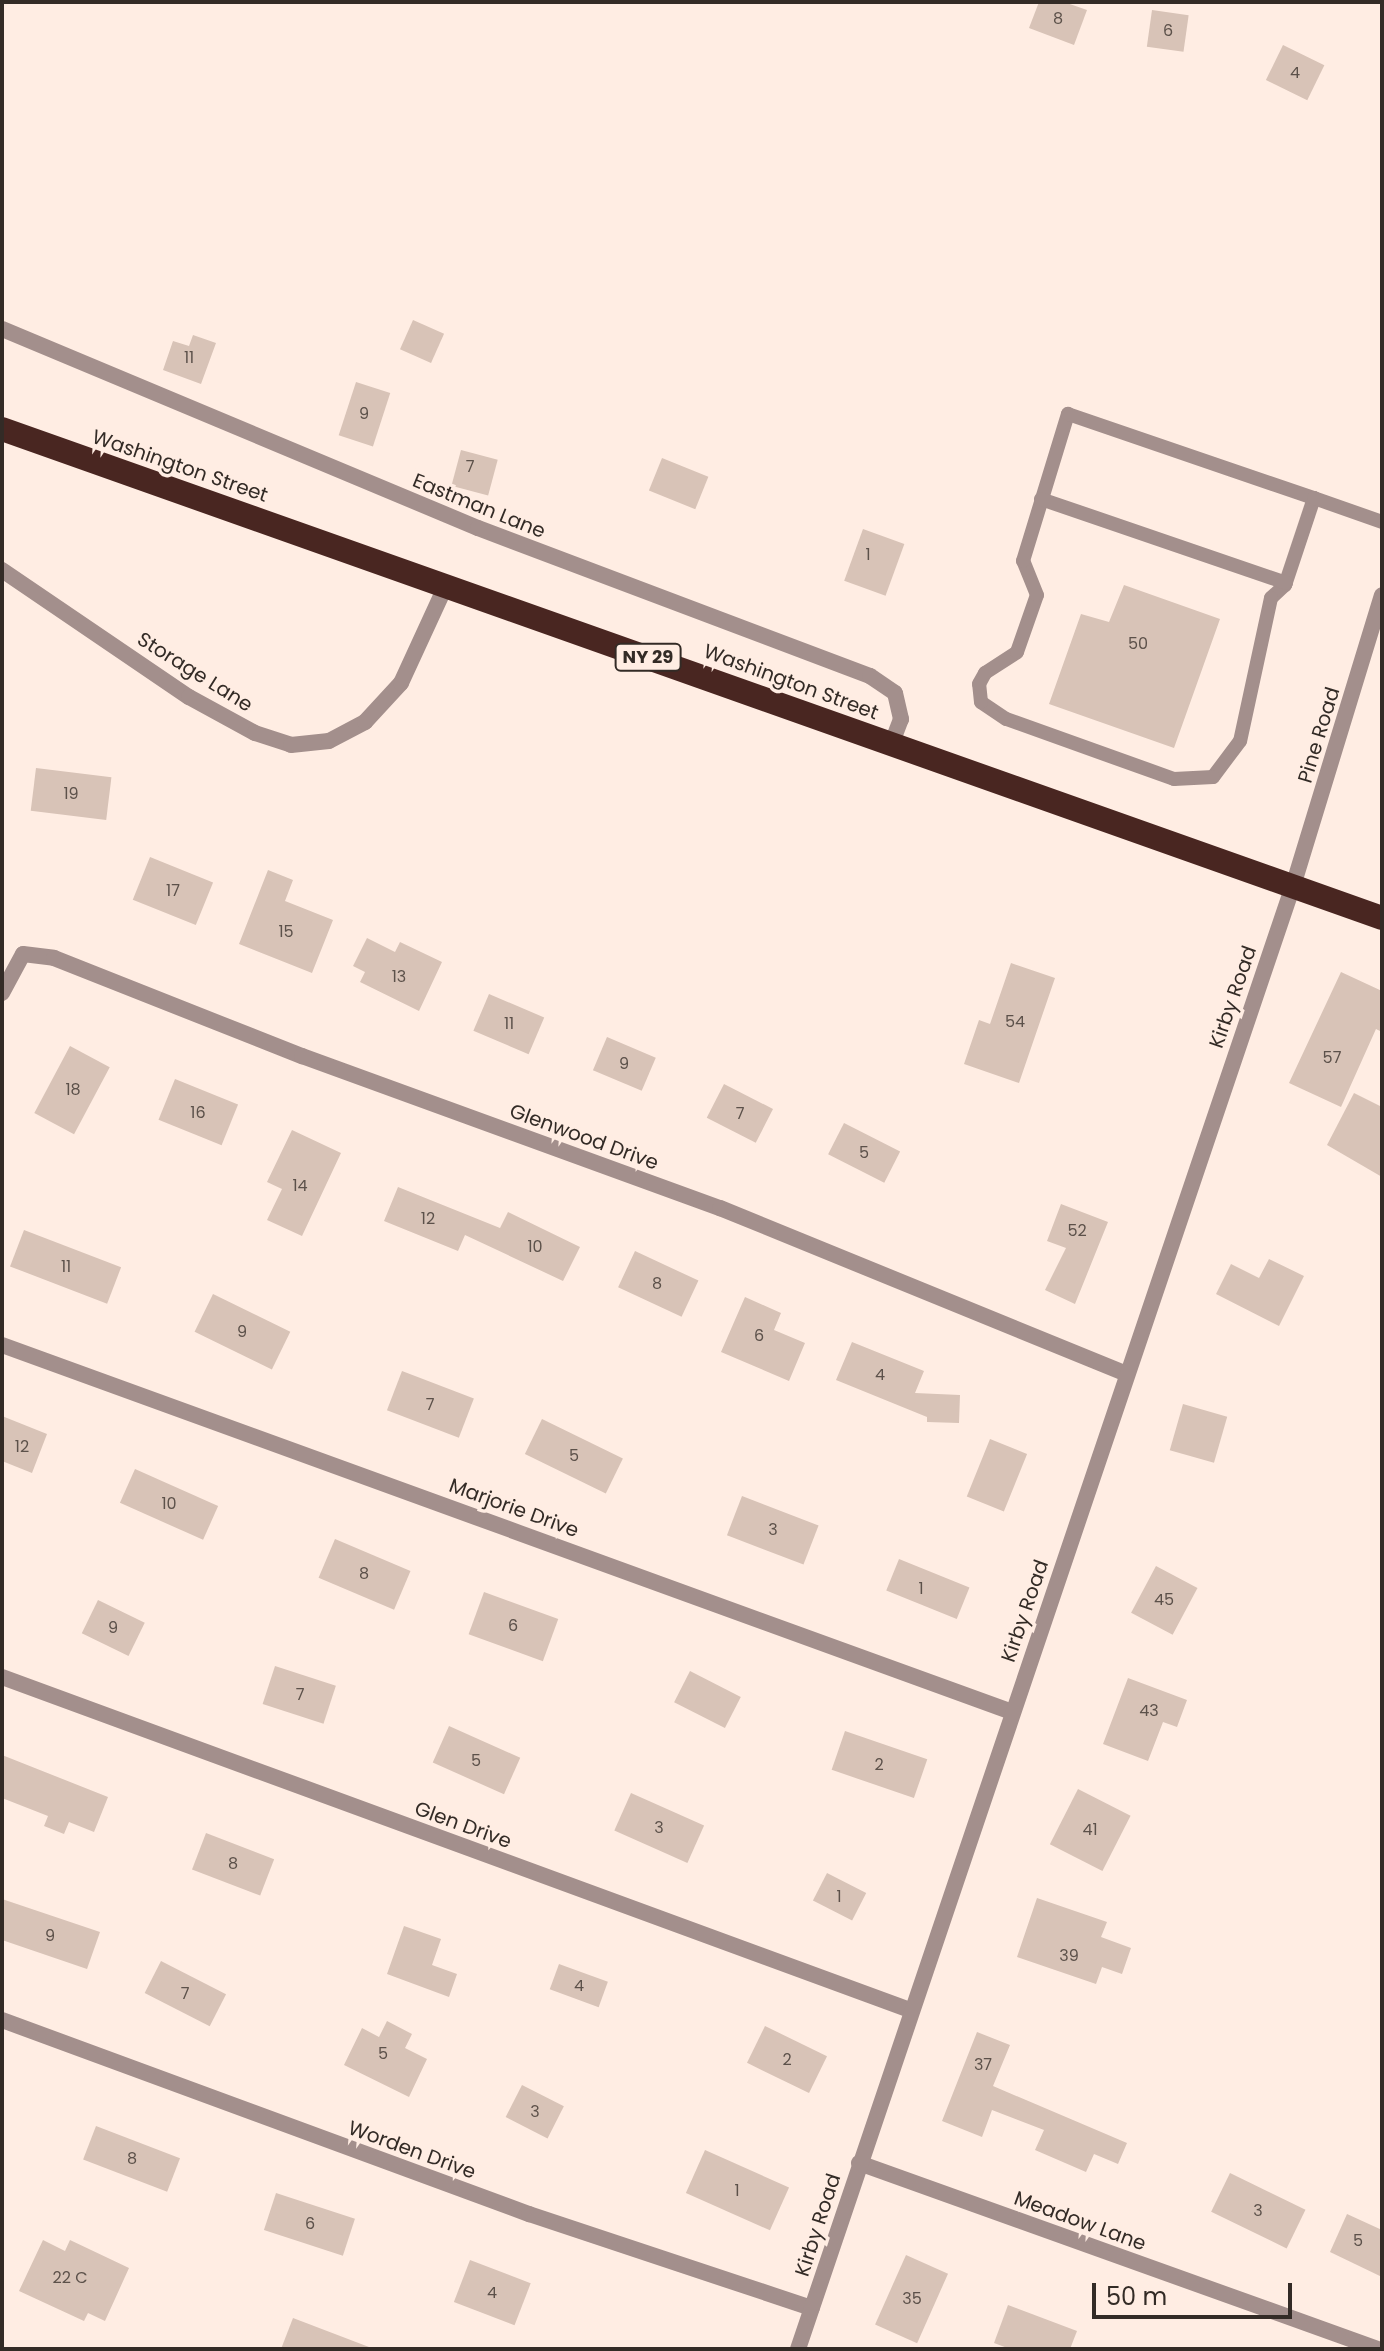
<!DOCTYPE html>
<html>
<head>
<meta charset="utf-8">
<style>
	body { margin:0 }
	#map { position:relative; width:1384px; height:2351px; overflow:hidden; background:#ffede3; font-family:Poppins,sans-serif }
	div>[style] { position:absolute }
	.building>* { inset:0; background:#d8c3b7; transform-origin:0 0 }
	.lane>* { height:14px; margin:-7px; padding:0 7px; transform-origin:7px; border-radius:7px; background:#a38f8c }
	.street>* { height:16px; margin:-8px; padding:0 8px; transform-origin:8px; border-radius:8px; background:#a38f8c }
	.highway>* { height:24px; margin:-12px; padding:0 12px; transform-origin:12px; border-radius:12px; background:#492621 }
	span { translate:-50% -50%; white-space:nowrap; text-align:center; line-height:1.15; -webkit-text-stroke:7px #ffede3; paint-order:stroke }
	.number-label { font-size:16px; color:#5c514a }
	.number-label span { -webkit-text-stroke-width:0 }
	.shield-label span { padding:2px 6px; background:#ffede3; border:2px solid; border-radius:6px; -webkit-text-stroke-width:0 }
	.shield-label { font-size:18px; color:#332b26; font-weight:700 }
	.street-label { font-size:20px; color:#332b26 }
	.frame { position:absolute; inset:0; border:4px solid #332b26; pointer-events:none }
	.scale { position:absolute; left:1092px; top:2283px; width:200px; height:36px; box-sizing:border-box; border:4px solid #332b26; border-top:0; padding-left:10px; font-size:24px; line-height:28px; white-space:nowrap; color:#332b26; -webkit-text-stroke:6px #ffede3; paint-order:stroke }
</style>
</head>
<body>
<div id="map">
	<div class="building">
		<i style="clip-path:polygon(1039px 2px,1064px 2px,1087px 10px,1074px 45px,1029px 28px)"></i>
		<i style="left:1152px;top:10px;width:37px;height:37px;rotate:8deg"></i>
		<i style="left:1283px;top:45px;width:46px;height:39px;rotate:26deg"></i>
		<i style="left:413px;top:320px;width:34px;height:32px;rotate:24deg"></i>
		<i style="clip-path:polygon(193px 335px,216px 343px,201px 384px,163px 370px,173px 341px,189px 346px)"></i>
		<i style="left:356px;top:382px;width:36px;height:56px;rotate:18deg"></i>
		<i style="left:461px;top:450px;width:38px;height:37px;rotate:15deg"></i>
		<i style="left:662px;top:458px;width:50px;height:35px;rotate:22deg"></i>
		<i style="left:863px;top:529px;width:44px;height:55px;rotate:20deg"></i>
		<i style="clip-path:polygon(1124px 585px,1220px 619px,1174px 748px,1049px 704px,1081px 614px,1109px 622px)"></i>
		<i style="left:36px;top:768px;width:76px;height:43px;rotate:7deg"></i>
		<i style="left:150px;top:857px;width:68px;height:46px;rotate:22deg"></i>
		<i style="clip-path:polygon(268px 870px,293px 880px,285px 901px,333px 920px,312px 973px,239px 944px)"></i>
		<i style="clip-path:polygon(367px 938px,395px 952px,400px 942px,442px 962px,419px 1011px,360px 982px,365px 972px,353px 966px)"></i>
		<i style="clip-path:polygon(1011px 963px,1055px 978px,1019px 1083px,964px 1064px,979px 1020px,990px 1024px)"></i>
		<i style="clip-path:polygon(1341px 972px,1382px 991px,1382px 1032px,1376px 1029px,1341px 1107px,1289px 1083px)"></i>
		<i style="left:489px;top:994px;width:60px;height:40px;rotate:23deg"></i>
		<i style="left:607px;top:1037px;width:53px;height:36px;rotate:23deg"></i>
		<i style="left:70px;top:1046px;width:45px;height:76px;rotate:28deg"></i>
		<i style="left:175px;top:1079px;width:68px;height:44px;rotate:22deg"></i>
		<i style="left:724px;top:1084px;width:55px;height:38px;rotate:27deg"></i>
		<i style="clip-path:polygon(1354px 1093px,1382px 1107px,1382px 1177px,1327px 1145px)"></i>
		<i style="left:844px;top:1123px;width:63px;height:35px;rotate:27deg"></i>
		<i style="clip-path:polygon(292px 1130px,341px 1153px,302px 1236px,267px 1220px,282px 1189px,267px 1182px)"></i>
		<i style="clip-path:polygon(398px 1187px,500px 1228px,508px 1212px,580px 1247px,563px 1281px,465px 1235px,458px 1251px,384px 1221px)"></i>
		<i style="clip-path:polygon(1061px 1204px,1108px 1222px,1075px 1304px,1045px 1290px,1066px 1248px,1047px 1241px)"></i>
		<i style="left:24px;top:1230px;width:104px;height:39px;rotate:21deg"></i>
		<i style="left:635px;top:1251px;width:70px;height:40px;rotate:25deg"></i>
		<i style="clip-path:polygon(1269px 1259px,1304px 1276px,1279px 1326px,1216px 1294px,1231px 1264px,1259px 1278px)"></i>
		<i style="left:213px;top:1294px;width:86px;height:42px;rotate:26deg"></i>
		<i style="clip-path:polygon(745px 1297px,781px 1313px,774px 1330px,805px 1343px,789px 1381px,721px 1352px)"></i>
		<i style="clip-path:polygon(852px 1342px,924px 1371px,915px 1393px,960px 1395px,959px 1423px,927px 1422px,927px 1417px,836px 1380px)"></i>
		<i style="left:402px;top:1371px;width:77px;height:42px;rotate:21deg"></i>
		<i style="left:1183px;top:1404px;width:46px;height:48px;rotate:16deg"></i>
		<i style="clip-path:polygon(2px 1416px,47px 1434px,32px 1473px,2px 1461px)"></i>
		<i style="left:542px;top:1419px;width:90px;height:39px;rotate:26deg"></i>
		<i style="left:990px;top:1439px;width:40px;height:62px;rotate:22deg"></i>
		<i style="left:135px;top:1469px;width:91px;height:37px;rotate:24deg"></i>
		<i style="left:742px;top:1496px;width:82px;height:42px;rotate:21deg"></i>
		<i style="left:335px;top:1539px;width:82px;height:42px;rotate:23deg"></i>
		<i style="left:899px;top:1559px;width:76px;height:34px;rotate:22deg"></i>
		<i style="left:1156px;top:1566px;width:47px;height:53px;rotate:28deg"></i>
		<i style="left:484px;top:1592px;width:79px;height:45px;rotate:20deg"></i>
		<i style="left:98px;top:1600px;width:52px;height:37px;rotate:26deg"></i>
		<i style="left:275px;top:1666px;width:64px;height:40px;rotate:18deg"></i>
		<i style="left:690px;top:1671px;width:57px;height:35px;rotate:27deg"></i>
		<i style="clip-path:polygon(1128px 1678px,1187px 1700px,1177px 1727px,1163px 1722px,1148px 1761px,1103px 1744px)"></i>
		<i style="left:449px;top:1726px;width:78px;height:40px;rotate:24deg"></i>
		<i style="left:845px;top:1731px;width:87px;height:41px;rotate:19deg"></i>
		<i style="clip-path:polygon(2px 1755px,108px 1797px,94px 1832px,69px 1822px,64px 1834px,44px 1826px,48px 1816px,2px 1798px)"></i>
		<i style="left:1078px;top:1789px;width:59px;height:62px;rotate:27deg"></i>
		<i style="left:631px;top:1793px;width:80px;height:41px;rotate:24deg"></i>
		<i style="left:206px;top:1833px;width:73px;height:39px;rotate:21deg"></i>
		<i style="left:827px;top:1873px;width:44px;height:31px;rotate:27deg"></i>
		<i style="clip-path:polygon(1037px 1898px,1107px 1922px,1101px 1937px,1131px 1948px,1122px 1974px,1102px 1967px,1096px 1984px,1017px 1957px)"></i>
		<i style="clip-path:polygon(2px 1899px,100px 1932px,87px 1969px,2px 1940px)"></i>
		<i style="clip-path:polygon(404px 1926px,441px 1939px,432px 1965px,457px 1974px,449px 1997px,387px 1974px)"></i>
		<i style="left:161px;top:1961px;width:73px;height:36px;rotate:27deg"></i>
		<i style="left:559px;top:1964px;width:52px;height:27px;rotate:20deg"></i>
		<i style="clip-path:polygon(387px 2021px,412px 2034px,405px 2048px,427px 2059px,409px 2097px,344px 2065px,362px 2028px,379px 2037px)"></i>
		<i style="left:765px;top:2026px;width:69px;height:41px;rotate:26deg"></i>
		<i style="clip-path:polygon(977px 2032px,1010px 2045px,993px 2086px,1127px 2143px,1118px 2164px,1094px 2154px,1086px 2172px,1035px 2150px,1044px 2130px,992px 2110px,982px 2137px,942px 2121px)"></i>
		<i style="left:522px;top:2085px;width:47px;height:36px;rotate:27deg"></i>
		<i style="left:96px;top:2126px;width:90px;height:36px;rotate:21deg"></i>
		<i style="left:705px;top:2150px;width:92px;height:47px;rotate:24deg"></i>
		<i style="left:1230px;top:2173px;width:84px;height:43px;rotate:26deg"></i>
		<i style="left:276px;top:2193px;width:83px;height:39px;rotate:18deg"></i>
		<i style="clip-path:polygon(1347px 2214px,1382px 2230px,1382px 2277px,1330px 2252px)"></i>
		<i style="clip-path:polygon(43px 2240px,65px 2251px,70px 2240px,129px 2268px,105px 2321px,88px 2313px,84px 2321px,19px 2291px)"></i>
		<i style="left:906px;top:2255px;width:46px;height:76px;rotate:24deg"></i>
		<i style="left:470px;top:2260px;width:65px;height:45px;rotate:21deg"></i>
		<i style="clip-path:polygon(1008px 2305px,1077px 2331px,1070px 2349px,1010px 2349px,994px 2343px)"></i>
		<i style="clip-path:polygon(293px 2318px,369px 2347px,369px 2349px,281px 2349px)"></i>
	</div>
	<div class="lane">
		<i style="left:1314px;top:498px;width:92px;rotate:108.4deg"></i>
		<i style="left:1285px;top:585px;width:19px;rotate:137deg"></i>
		<i style="left:1271px;top:598px;width:146px;rotate:102.2deg"></i>
		<i style="left:1240px;top:741px;width:45px;rotate:126.9deg"></i>
		<i style="left:1213px;top:777px;width:39px;rotate:177deg"></i>
		<i style="left:1174px;top:779px;width:178px;rotate:-160.3deg"></i>
		<i style="left:1006px;top:719px;width:30px;rotate:-146deg"></i>
		<i style="left:981px;top:702px;width:18px;rotate:-96deg"></i>
		<i style="left:979px;top:684px;width:13px;rotate:-61deg"></i>
		<i style="left:985px;top:673px;width:38px;rotate:-33deg"></i>
		<i style="left:1017px;top:652px;width:60px;rotate:-70.7deg"></i>
		<i style="left:1037px;top:595px;width:37px;rotate:-112deg"></i>
		<i style="left:1023px;top:561px;width:154px;rotate:-73deg"></i>
		<i style="left:1068px;top:414px;width:260px;rotate:18.9deg"></i>
		<i style="left:1314px;top:498px;width:72px;rotate:19.4deg"></i>
		<i style="left:1041px;top:499px;width:259px;rotate:18.9deg"></i>
	</div>
	<div class="street">
		<i style="left:2px;top:329px;width:516px;rotate:22.69deg"></i>
		<i style="left:478px;top:528px;width:419px;rotate:20.7deg"></i>
		<i style="left:870px;top:676px;width:30px;rotate:34deg"></i>
		<i style="left:895px;top:693px;width:27px;rotate:77deg"></i>
		<i style="left:901px;top:719px;width:26px;rotate:111deg"></i>
		<i style="left:2px;top:570px;width:226px;rotate:34.2deg"></i>
		<i style="left:189px;top:697px;width:75px;rotate:28.6deg"></i>
		<i style="left:255px;top:733px;width:38px;rotate:18deg"></i>
		<i style="left:291px;top:745px;width:38px;rotate:-6deg"></i>
		<i style="left:329px;top:741px;width:41px;rotate:-27.8deg"></i>
		<i style="left:365px;top:722px;width:53px;rotate:-47.3deg"></i>
		<i style="left:401px;top:683px;width:108px;rotate:-65.3deg"></i>
		<i style="left:2px;top:993px;width:44px;rotate:-61.7deg"></i>
		<i style="left:23px;top:954px;width:31px;rotate:7deg"></i>
		<i style="left:54px;top:958px;width:267px;rotate:21.6deg"></i>
		<i style="left:302px;top:1056px;width:445px;rotate:20deg"></i>
		<i style="left:720px;top:1208px;width:439px;rotate:22.2deg"></i>
		<i style="left:2px;top:1345px;width:1075px;rotate:19.97deg"></i>
		<i style="left:2px;top:1677px;width:967px;rotate:20.14deg"></i>
		<i style="left:2px;top:2020px;width:562px;rotate:20.21deg"></i>
		<i style="left:529px;top:2214px;width:298px;rotate:18.4deg"></i>
		<i style="left:859px;top:2163px;width:551px;rotate:19.72deg"></i>
		<i style="left:798px;top:2349px;width:1544px;rotate:-71.31deg"></i>
		<i style="left:1293px;top:886px;width:304px;rotate:-73deg"></i>
	</div>
	<div class="highway">
		<i style="left:2px;top:429px;width:1464px;rotate:19.51deg"></i>
	</div>
	<div class="number-label">
		<span style="left:1058px;top:19px">8</span>
		<span style="left:1168px;top:31px">6</span>
		<span style="left:1295px;top:73px">4</span>
		<span style="left:189px;top:358px">11</span>
		<span style="left:364px;top:414px">9</span>
		<span style="left:470px;top:467px">7</span>
		<span style="left:868px;top:555px">1</span>
		<span style="left:1138px;top:644px">50</span>
		<span style="left:71px;top:794px">19</span>
		<span style="left:173px;top:891px">17</span>
		<span style="left:286px;top:932px">15</span>
		<span style="left:399px;top:977px">13</span>
		<span style="left:1015px;top:1022px">54</span>
		<span style="left:509px;top:1024px">11</span>
		<span style="left:1332px;top:1058px">57</span>
		<span style="left:624px;top:1064px">9</span>
		<span style="left:73px;top:1090px">18</span>
		<span style="left:198px;top:1113px">16</span>
		<span style="left:740px;top:1114px">7</span>
		<span style="left:864px;top:1153px">5</span>
		<span style="left:300px;top:1186px">14</span>
		<span style="left:428px;top:1219px">12</span>
		<span style="left:1077px;top:1231px">52</span>
		<span style="left:535px;top:1247px">10</span>
		<span style="left:66px;top:1267px">11</span>
		<span style="left:657px;top:1284px">8</span>
		<span style="left:242px;top:1332px">9</span>
		<span style="left:759px;top:1336px">6</span>
		<span style="left:880px;top:1375px">4</span>
		<span style="left:430px;top:1405px">7</span>
		<span style="left:22px;top:1447px">12</span>
		<span style="left:574px;top:1456px">5</span>
		<span style="left:169px;top:1504px">10</span>
		<span style="left:773px;top:1530px">3</span>
		<span style="left:364px;top:1574px">8</span>
		<span style="left:921px;top:1589px">1</span>
		<span style="left:1164px;top:1600px">45</span>
		<span style="left:513px;top:1626px">6</span>
		<span style="left:113px;top:1628px">9</span>
		<span style="left:300px;top:1695px">7</span>
		<span style="left:1149px;top:1711px">43</span>
		<span style="left:476px;top:1761px">5</span>
		<span style="left:879px;top:1765px">2</span>
		<span style="left:659px;top:1828px">3</span>
		<span style="left:1090px;top:1830px">41</span>
		<span style="left:233px;top:1864px">8</span>
		<span style="left:839px;top:1897px">1</span>
		<span style="left:50px;top:1936px">9</span>
		<span style="left:1069px;top:1956px">39</span>
		<span style="left:579px;top:1986px">4</span>
		<span style="left:185px;top:1994px">7</span>
		<span style="left:383px;top:2054px">5</span>
		<span style="left:787px;top:2060px">2</span>
		<span style="left:983px;top:2065px">37</span>
		<span style="left:535px;top:2112px">3</span>
		<span style="left:132px;top:2159px">8</span>
		<span style="left:737px;top:2191px">1</span>
		<span style="left:1258px;top:2211px">3</span>
		<span style="left:310px;top:2224px">6</span>
		<span style="left:1358px;top:2241px">5</span>
		<span style="left:70px;top:2278px">22 C</span>
		<span style="left:492px;top:2293px">4</span>
		<span style="left:912px;top:2299px">35</span>
	</div>
	<div class="shield-label">
		<span style="left:648px;top:657px">NY 29</span>
	</div>
	<div class="street-label">
		<span style="left:180px;top:466px;rotate:19deg">Washington Street</span>
		<span style="left:479px;top:506px;rotate:22deg">Eastman Lane</span>
		<span style="left:195px;top:672px;rotate:32deg">Storage Lane</span>
		<span style="left:791px;top:682px;rotate:20deg">Washington Street</span>
		<span style="left:1319px;top:735px;rotate:-73deg">Pine Road</span>
		<span style="left:1233px;top:997px;rotate:-71deg">Kirby Road</span>
		<span style="left:584px;top:1137px;rotate:20deg">Glenwood Drive</span>
		<span style="left:514px;top:1508px;rotate:20deg">Marjorie Drive</span>
		<span style="left:1025px;top:1611px;rotate:-71deg">Kirby Road</span>
		<span style="left:463px;top:1825px;rotate:20deg">Glen Drive</span>
		<span style="left:412px;top:2150px;rotate:20deg">Worden Drive</span>
		<span style="left:1080px;top:2221px;rotate:20deg">Meadow Lane</span>
		<span style="left:818px;top:2225px;rotate:-72deg">Kirby Road</span>
	</div>
	<div class="frame"></div>
	<div class="scale">50 m</div>
</div>
</body>
</html>
